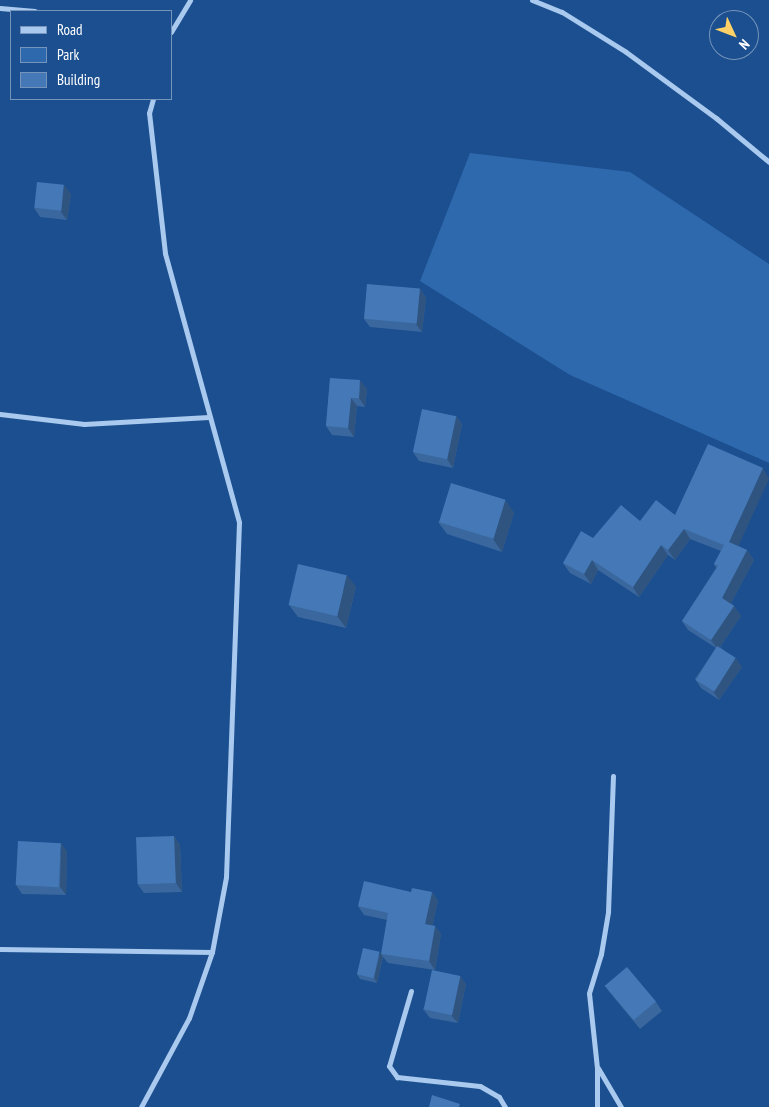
<!DOCTYPE html>
<html>
<head>
<meta charset="utf-8">
<style>
	body { margin:0 }
	#map { position:relative; width:769px; height:1107px; overflow:hidden; background:#1b4f8f; font-family:"PT Sans Narrow",sans-serif }
	div>[style] { position:absolute }
	.green>* { inset:0; background:#2e69ad }
	.street>* { height:5px; margin:-2.5px; padding:0 2.5px; transform-origin:2.5px; border-radius:2.5px; background:#a9c9ee }
	.wall>* { inset:0; background:#3a679d }
	.shaded-wall>* { inset:0; background:#305480 }
	.building>* { inset:0; background:#4478b7; transform-origin:0 0 }
	span { translate:-50% -50%; white-space:nowrap; text-align:center; line-height:1.15; -webkit-text-stroke:5px #1b4f8f; paint-order:stroke }
	.legend { position:absolute; left:10px; top:10px; width:162px; height:90px; box-sizing:border-box; background:#1b4f8f; border:1px solid #7695bc; margin:0; padding:6px 9px; list-style:none; font-size:15px; color:#fff }
	.legend li { display:flex; align-items:center; gap:10px; height:25px }
	.legend b { width:25px; border:1px solid #7695bc }
	.north { position:absolute; left:709px; top:10px; width:50px; height:50px; box-sizing:border-box; background:#1b4f8f; border:1px solid #7695bc; border-radius:50%; rotate:133deg; font-size:14px; font-weight:700; line-height:20px; text-align:center; color:#fff }
	.north::after { content:''; display:block; margin:auto; width:18px; height:22px; background:#ffd166; clip-path:polygon(50% 0,100% 100%,50% 72%,0 100%) }
</style>
</head>
<body>
<div id="map">
	<div class="green">
		<i style="clip-path:polygon(470px 153px,630px 172px,769px 264px,769px 463px,570px 375px,420px 281px)"></i>
	</div>
	<div class="street">
		<i style="left:532px;top:0;width:32px;rotate:22deg"></i>
		<i style="left:562px;top:12px;width:75px;rotate:32deg"></i>
		<i style="left:626px;top:52px;width:112px;rotate:36.3deg"></i>
		<i style="left:716px;top:118px;width:69px;rotate:39.7deg"></i>
		<i style="left:0;top:8px;width:35px;rotate:5deg"></i>
		<i style="left:171px;top:32px;width:37px;rotate:-59deg"></i>
		<i style="left:0;top:414px;width:85px;rotate:6.8deg"></i>
		<i style="left:84px;top:424px;width:125px;rotate:-3.2deg"></i>
		<i style="left:0;top:949px;width:212px;rotate:0.8deg"></i>
		<i style="left:411px;top:991px;width:78px;rotate:106.3deg"></i>
		<i style="left:389px;top:1066px;width:14px;rotate:54deg"></i>
		<i style="left:397px;top:1077px;width:83px;rotate:6.2deg"></i>
		<i style="left:480px;top:1086px;width:22px;rotate:30deg"></i>
		<i style="left:499px;top:1097px;width:12px;rotate:59deg"></i>
		<i style="left:598px;top:1068px;width:45px;rotate:59.5deg"></i>
		<i style="left:141px;top:1107px;width:101px;rotate:-61.7deg"></i>
		<i style="left:189px;top:1018px;width:70px;rotate:-70.8deg"></i>
		<i style="left:212px;top:952px;width:76px;rotate:-79.4deg"></i>
		<i style="left:226px;top:877px;width:355px;rotate:-87.9deg"></i>
		<i style="left:239px;top:522px;width:279px;rotate:-105.4deg"></i>
		<i style="left:165px;top:253px;width:141px;rotate:-96.5deg"></i>
		<i style="left:149px;top:113px;width:15px;rotate:-74deg"></i>
		<i style="left:597px;top:1107px;width:39px;rotate:-90deg"></i>
		<i style="left:597px;top:1068px;width:75px;rotate:-96.1deg"></i>
		<i style="left:589px;top:993px;width:41px;rotate:-72.9deg"></i>
		<i style="left:601px;top:954px;width:43px;rotate:-80.5deg"></i>
		<i style="left:608px;top:912px;width:136px;rotate:-87.9deg"></i>
	</div>
	<div class="wall">
		<i style="clip-path:polygon(71px 194px,67px 220px,40px 217px,34px 208px)"></i>
		<i style="clip-path:polygon(420px 289px,426px 298px,422px 332px,370px 327px,364px 319px)"></i>
		<i style="clip-path:polygon(330px 378px,367px 389px,365px 407px,357px 406px,354px 437px,332px 435px,326px 426px)"></i>
		<i style="clip-path:polygon(456px 416px,462px 424px,453px 468px,419px 461px,413px 452px)"></i>
		<i style="clip-path:polygon(769px 478px,738px 546px,747px 550px,754px 560px,731px 603px,734px 606px,741px 616px,720px 647px,742px 667px,719px 700px,701px 688px,695px 679px,716px 648px,688px 630px,682px 621px,716px 568px,714px 564px,721px 551px,690px 539px,675px 560px,668px 555px,639px 597px,598px 570px,591px 584px,570px 573px,563px 563px,593px 538px,640px 521px,675px 515px)"></i>
		<i style="clip-path:polygon(505px 500px,514px 513px,502px 552px,447px 534px,438px 522px)"></i>
		<i style="clip-path:polygon(356px 587px,346px 628px,298px 617px,289px 605px)"></i>
		<i style="clip-path:polygon(174px 836px,180px 845px,182px 892px,144px 893px,138px 885px)"></i>
		<i style="clip-path:polygon(67px 851px,66px 895px,22px 894px,16px 885px)"></i>
		<i style="clip-path:polygon(411px 892px,432px 892px,438px 901px,432px 925px,435px 926px,441px 934px,435px 970px,388px 963px,383px 957px,377px 983px,360px 979px,357px 974px,382px 953px,387px 920px,364px 915px,358px 906px)"></i>
		<i style="clip-path:polygon(460px 976px,466px 984px,458px 1023px,430px 1018px,423px 1009px)"></i>
		<i style="clip-path:polygon(604px 985px,656px 1002px,662px 1011px,640px 1029px,611px 994px)"></i>
	</div>
	<div class="shaded-wall">
		<i style="clip-path:polygon(64px 185px,71px 194px,67px 220px,61px 212px)"></i>
		<i style="clip-path:polygon(420px 289px,426px 298px,422px 332px,416px 324px)"></i>
		<i style="clip-path:polygon(360px 380px,367px 389px,365px 407px,359px 398px)"></i>
		<i style="clip-path:polygon(351px 398px,357px 406px,354px 437px,348px 428px)"></i>
		<i style="clip-path:polygon(456px 416px,462px 424px,453px 468px,447px 459px)"></i>
		<i style="clip-path:polygon(763px 468px,769px 479px,736px 551px,729px 542px)"></i>
		<i style="clip-path:polygon(505px 500px,514px 513px,502px 552px,493px 539px)"></i>
		<i style="clip-path:polygon(684px 529px,690px 539px,675px 560px,668px 550px)"></i>
		<i style="clip-path:polygon(661px 545px,668px 555px,639px 597px,633px 587px)"></i>
		<i style="clip-path:polygon(747px 550px,754px 560px,729px 607px,722px 598px)"></i>
		<i style="clip-path:polygon(592px 560px,598px 570px,591px 584px,584px 574px)"></i>
		<i style="clip-path:polygon(347px 575px,356px 587px,346px 628px,337px 616px)"></i>
		<i style="clip-path:polygon(734px 606px,741px 616px,718px 650px,711px 640px)"></i>
		<i style="clip-path:polygon(736px 658px,742px 667px,719px 700px,713px 691px)"></i>
		<i style="clip-path:polygon(174px 836px,180px 845px,182px 892px,176px 883px)"></i>
		<i style="clip-path:polygon(61px 843px,67px 851px,66px 895px,60px 887px)"></i>
		<i style="clip-path:polygon(432px 892px,438px 901px,431px 933px,425px 924px)"></i>
		<i style="clip-path:polygon(435px 926px,441px 934px,435px 970px,429px 961px)"></i>
		<i style="clip-path:polygon(380px 952px,383px 957px,377px 983px,374px 978px)"></i>
		<i style="clip-path:polygon(460px 976px,466px 984px,458px 1023px,451px 1015px)"></i>
	</div>
	<div class="building">
		<i style="left:37px;top:182px;width:27px;height:26px;rotate:6deg"></i>
		<i style="left:367px;top:284px;width:53px;height:35px;rotate:5deg"></i>
		<i style="clip-path:polygon(330px 378px,360px 380px,359px 398px,351px 398px,348px 428px,326px 426px)"></i>
		<i style="left:422px;top:409px;width:35px;height:44px;rotate:12deg"></i>
		<i style="clip-path:polygon(708px 444px,763px 468px,729px 542px,747px 550px,722px 598px,734px 606px,711px 640px,682px 621px,718px 566px,714px 564px,724px 545px,684px 529px,668px 550px,661px 545px,633px 587px,592px 560px,584px 574px,563px 563px,581px 531px,593px 538px,621px 505px,640px 521px,656px 500px,675px 515px)"></i>
		<i style="left:451px;top:483px;width:57px;height:41px;rotate:17deg"></i>
		<i style="left:298px;top:564px;width:50px;height:42px;rotate:13deg"></i>
		<i style="left:717px;top:646px;width:22px;height:40px;rotate:32deg"></i>
		<i style="left:174px;top:836px;width:47px;height:38px;rotate:88deg"></i>
		<i style="left:18px;top:841px;width:43px;height:44px;rotate:3deg"></i>
		<i style="clip-path:polygon(364px 881px,411px 892px,412px 888px,432px 892px,425px 924px,435px 926px,429px 961px,381px 954px,388px 913px,358px 906px)"></i>
		<i style="left:363px;top:948px;width:17px;height:27px;rotate:13deg"></i>
		<i style="left:627px;top:967px;width:45px;height:29px;rotate:50deg"></i>
		<i style="left:432px;top:970px;width:29px;height:40px;rotate:12deg"></i>
		<i style="clip-path:polygon(432px 1095px,460px 1104px,459px 1107px,429px 1107px)"></i>
	</div>
	<ul class="legend">
	<li><b style="height:6px;background:#a9c9ee"></b>Road</li>
	<li><b style="height:14px;background:#2e69ad"></b>Park</li>
	<li><b style="height:14px;background:#4478b7"></b>Building</li>
	</ul>
	<div class="north">N</div>
</div>
</body>
</html>
